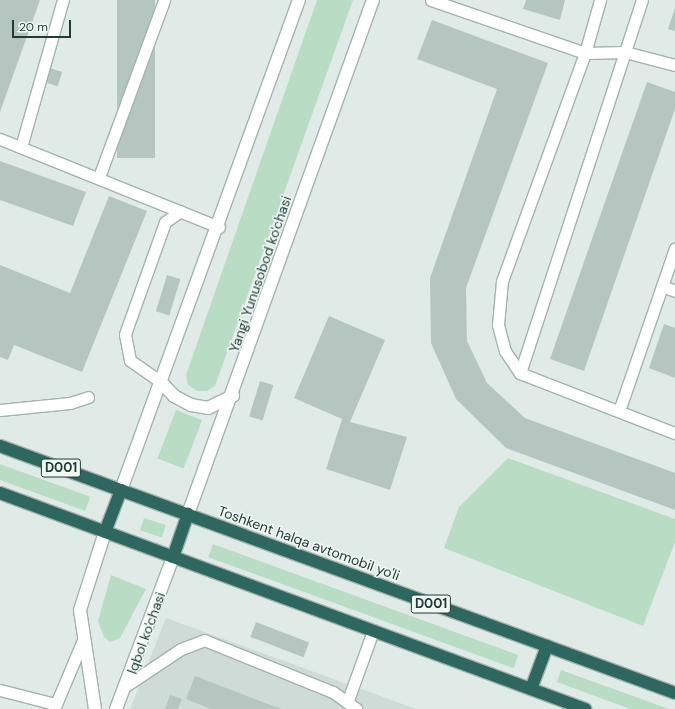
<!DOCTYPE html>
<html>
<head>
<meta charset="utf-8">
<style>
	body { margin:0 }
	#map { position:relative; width:675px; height:709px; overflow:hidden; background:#e0ebe7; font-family:"DM Sans",sans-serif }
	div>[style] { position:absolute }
	.built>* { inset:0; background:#cedbd6 }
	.green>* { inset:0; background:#b9dcc5; transform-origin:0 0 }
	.building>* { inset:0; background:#b5c6c0; transform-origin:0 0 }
	.roads { filter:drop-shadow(1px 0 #a3b3ae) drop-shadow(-1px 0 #a3b3ae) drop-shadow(0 1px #a3b3ae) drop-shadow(0 -1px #a3b3ae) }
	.lane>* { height:11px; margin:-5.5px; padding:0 5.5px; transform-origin:5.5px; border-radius:5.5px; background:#fff }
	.secondary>* { height:12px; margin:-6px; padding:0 6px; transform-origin:6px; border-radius:6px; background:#fff }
	.highway>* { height:12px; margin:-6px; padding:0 6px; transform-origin:6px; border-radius:6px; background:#2d675f }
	span { translate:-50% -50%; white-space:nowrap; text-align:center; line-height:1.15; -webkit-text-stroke:3px #f0f8f4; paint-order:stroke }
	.shield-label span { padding:1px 3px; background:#f0f8f4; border:1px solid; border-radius:3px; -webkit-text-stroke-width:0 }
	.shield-label { font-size:13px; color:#213b36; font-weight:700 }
	.street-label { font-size:14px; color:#213b36 }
	.scale { position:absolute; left:12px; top:20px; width:59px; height:18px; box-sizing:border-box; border:2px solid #213b36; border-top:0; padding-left:5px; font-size:12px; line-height:14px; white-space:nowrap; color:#213b36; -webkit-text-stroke:3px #f0f8f4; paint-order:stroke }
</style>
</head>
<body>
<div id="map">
	<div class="built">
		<i style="clip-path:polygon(166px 618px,416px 709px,130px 709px)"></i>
	</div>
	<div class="green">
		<i style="clip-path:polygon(317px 0,353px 0,215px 386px,207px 391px,197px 391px,188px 385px,186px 375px)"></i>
		<i style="left:176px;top:410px;width:28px;height:52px;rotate:21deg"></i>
		<i style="clip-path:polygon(508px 458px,675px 519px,675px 542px,643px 626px,444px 548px,459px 507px)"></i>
		<i style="left:0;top:464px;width:96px;height:15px;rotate:20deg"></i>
		<i style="left:144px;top:518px;width:23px;height:13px;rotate:18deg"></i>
		<i style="left:213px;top:544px;width:325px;height:14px;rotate:20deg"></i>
		<i style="clip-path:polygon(111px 575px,146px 589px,120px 638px,110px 642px,104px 637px,98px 621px)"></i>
		<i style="clip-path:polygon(561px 670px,669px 709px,630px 709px,557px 682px)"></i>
	</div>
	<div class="building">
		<i style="clip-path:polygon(0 0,40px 0,0 112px)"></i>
		<i style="left:117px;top:0;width:38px;height:158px"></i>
		<i style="clip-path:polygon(526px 0,565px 0,560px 20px,523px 9px)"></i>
		<i style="clip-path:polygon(675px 8px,675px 31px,668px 29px)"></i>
		<i style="clip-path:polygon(432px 20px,548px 63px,466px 288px,467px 341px,487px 383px,525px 418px,675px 473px,675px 510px,506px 448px,456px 399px,431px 343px,430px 278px,497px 89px,417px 59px)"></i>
		<i style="left:47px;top:67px;width:16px;height:15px;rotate:18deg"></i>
		<i style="clip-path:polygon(647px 82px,675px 92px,675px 109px,584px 371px,550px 359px)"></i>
		<i style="clip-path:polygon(0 161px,86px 192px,73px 226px,0 200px)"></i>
		<i style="clip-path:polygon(109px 196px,147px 211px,82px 372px,14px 345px,8px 360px,0 357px,0 265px,70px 293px)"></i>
		<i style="left:167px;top:275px;width:14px;height:38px;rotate:17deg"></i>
		<i style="clip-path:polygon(329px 316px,385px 340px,350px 422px,407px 437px,390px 490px,326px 469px,342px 419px,294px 398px)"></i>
		<i style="clip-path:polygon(664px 324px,675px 328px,675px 378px,649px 368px)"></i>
		<i style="left:260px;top:381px;width:14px;height:37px;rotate:17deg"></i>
		<i style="left:256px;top:622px;width:57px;height:16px;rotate:21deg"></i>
		<i style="clip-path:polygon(195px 676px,281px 709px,211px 709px,186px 699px)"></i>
		<i style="clip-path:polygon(170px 695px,182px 699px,178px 709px,165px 709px)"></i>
	</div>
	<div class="roads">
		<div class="lane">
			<i style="left:431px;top:0;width:163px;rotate:19deg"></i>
			<i style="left:585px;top:53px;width:40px;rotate:-1.4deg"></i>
			<i style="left:625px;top:52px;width:52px;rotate:14.6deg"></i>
			<i style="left:600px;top:0;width:55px;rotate:105.8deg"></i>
			<i style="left:585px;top:53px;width:243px;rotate:110deg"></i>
			<i style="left:502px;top:281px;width:44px;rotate:95.2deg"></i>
			<i style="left:498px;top:325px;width:27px;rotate:75deg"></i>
			<i style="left:505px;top:351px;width:27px;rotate:56deg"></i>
			<i style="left:520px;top:373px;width:166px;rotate:21.2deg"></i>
			<i style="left:0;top:139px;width:236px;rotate:21.9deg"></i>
			<i style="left:21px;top:147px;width:153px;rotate:-74.1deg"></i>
			<i style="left:99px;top:177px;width:189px;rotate:-69.8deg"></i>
			<i style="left:662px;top:286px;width:14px;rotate:21deg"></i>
			<i style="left:520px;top:373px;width:392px;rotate:-71.9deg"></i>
			<i style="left:161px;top:382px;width:38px;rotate:-145deg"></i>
			<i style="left:130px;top:360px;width:26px;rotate:-101deg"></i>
			<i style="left:125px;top:334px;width:119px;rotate:-70.3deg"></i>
			<i style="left:165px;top:222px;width:19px;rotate:-35deg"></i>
			<i style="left:0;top:410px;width:70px;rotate:-5.7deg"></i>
			<i style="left:70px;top:403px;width:19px;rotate:-18deg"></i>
			<i style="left:619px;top:411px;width:172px;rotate:-71deg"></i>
			<i style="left:127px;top:685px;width:65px;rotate:-33.7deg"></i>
			<i style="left:181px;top:649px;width:25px;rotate:-21deg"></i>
			<i style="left:204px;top:640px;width:139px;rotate:22deg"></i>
			<i style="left:333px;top:692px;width:29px;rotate:36deg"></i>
			<i style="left:0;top:690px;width:57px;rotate:14.3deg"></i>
			<i style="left:348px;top:700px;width:73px;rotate:-70.1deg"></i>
			<i style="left:54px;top:709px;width:75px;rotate:-67.2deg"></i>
		</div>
		<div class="secondary">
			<i style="left:161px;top:382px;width:19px;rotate:47deg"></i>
			<i style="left:174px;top:396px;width:19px;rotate:28deg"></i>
			<i style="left:191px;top:405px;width:17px;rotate:10deg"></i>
			<i style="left:208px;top:408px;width:28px;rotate:-26deg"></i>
			<i style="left:121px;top:490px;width:521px;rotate:-70.04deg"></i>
			<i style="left:188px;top:514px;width:546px;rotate:-70.21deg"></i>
			<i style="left:95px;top:709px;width:100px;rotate:-98.6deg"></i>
			<i style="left:80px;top:610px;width:82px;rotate:-72.2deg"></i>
			<i style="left:116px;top:709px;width:162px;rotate:-69.4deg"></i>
		</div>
		<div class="highway">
			<i style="left:0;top:446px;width:719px;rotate:20.1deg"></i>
			<i style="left:0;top:493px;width:624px;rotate:20.27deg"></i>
			<i style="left:105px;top:532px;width:45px;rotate:-69.1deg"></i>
			<i style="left:173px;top:557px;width:46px;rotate:-70.8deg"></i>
			<i style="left:531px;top:689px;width:46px;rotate:-69.6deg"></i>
		</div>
	</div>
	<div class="shield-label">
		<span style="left:61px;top:468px">D001</span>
		<span style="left:431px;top:604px">D001</span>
	</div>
	<div class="street-label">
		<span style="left:260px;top:274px;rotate:-71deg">Yangi Yunusobod ko'chasi</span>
		<span style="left:309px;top:543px;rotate:20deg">Toshkent halqa avtomobil yo'li</span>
		<span style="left:146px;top:633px;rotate:-70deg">Iqbol ko'chasi</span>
	</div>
	<div class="scale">20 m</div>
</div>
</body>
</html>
